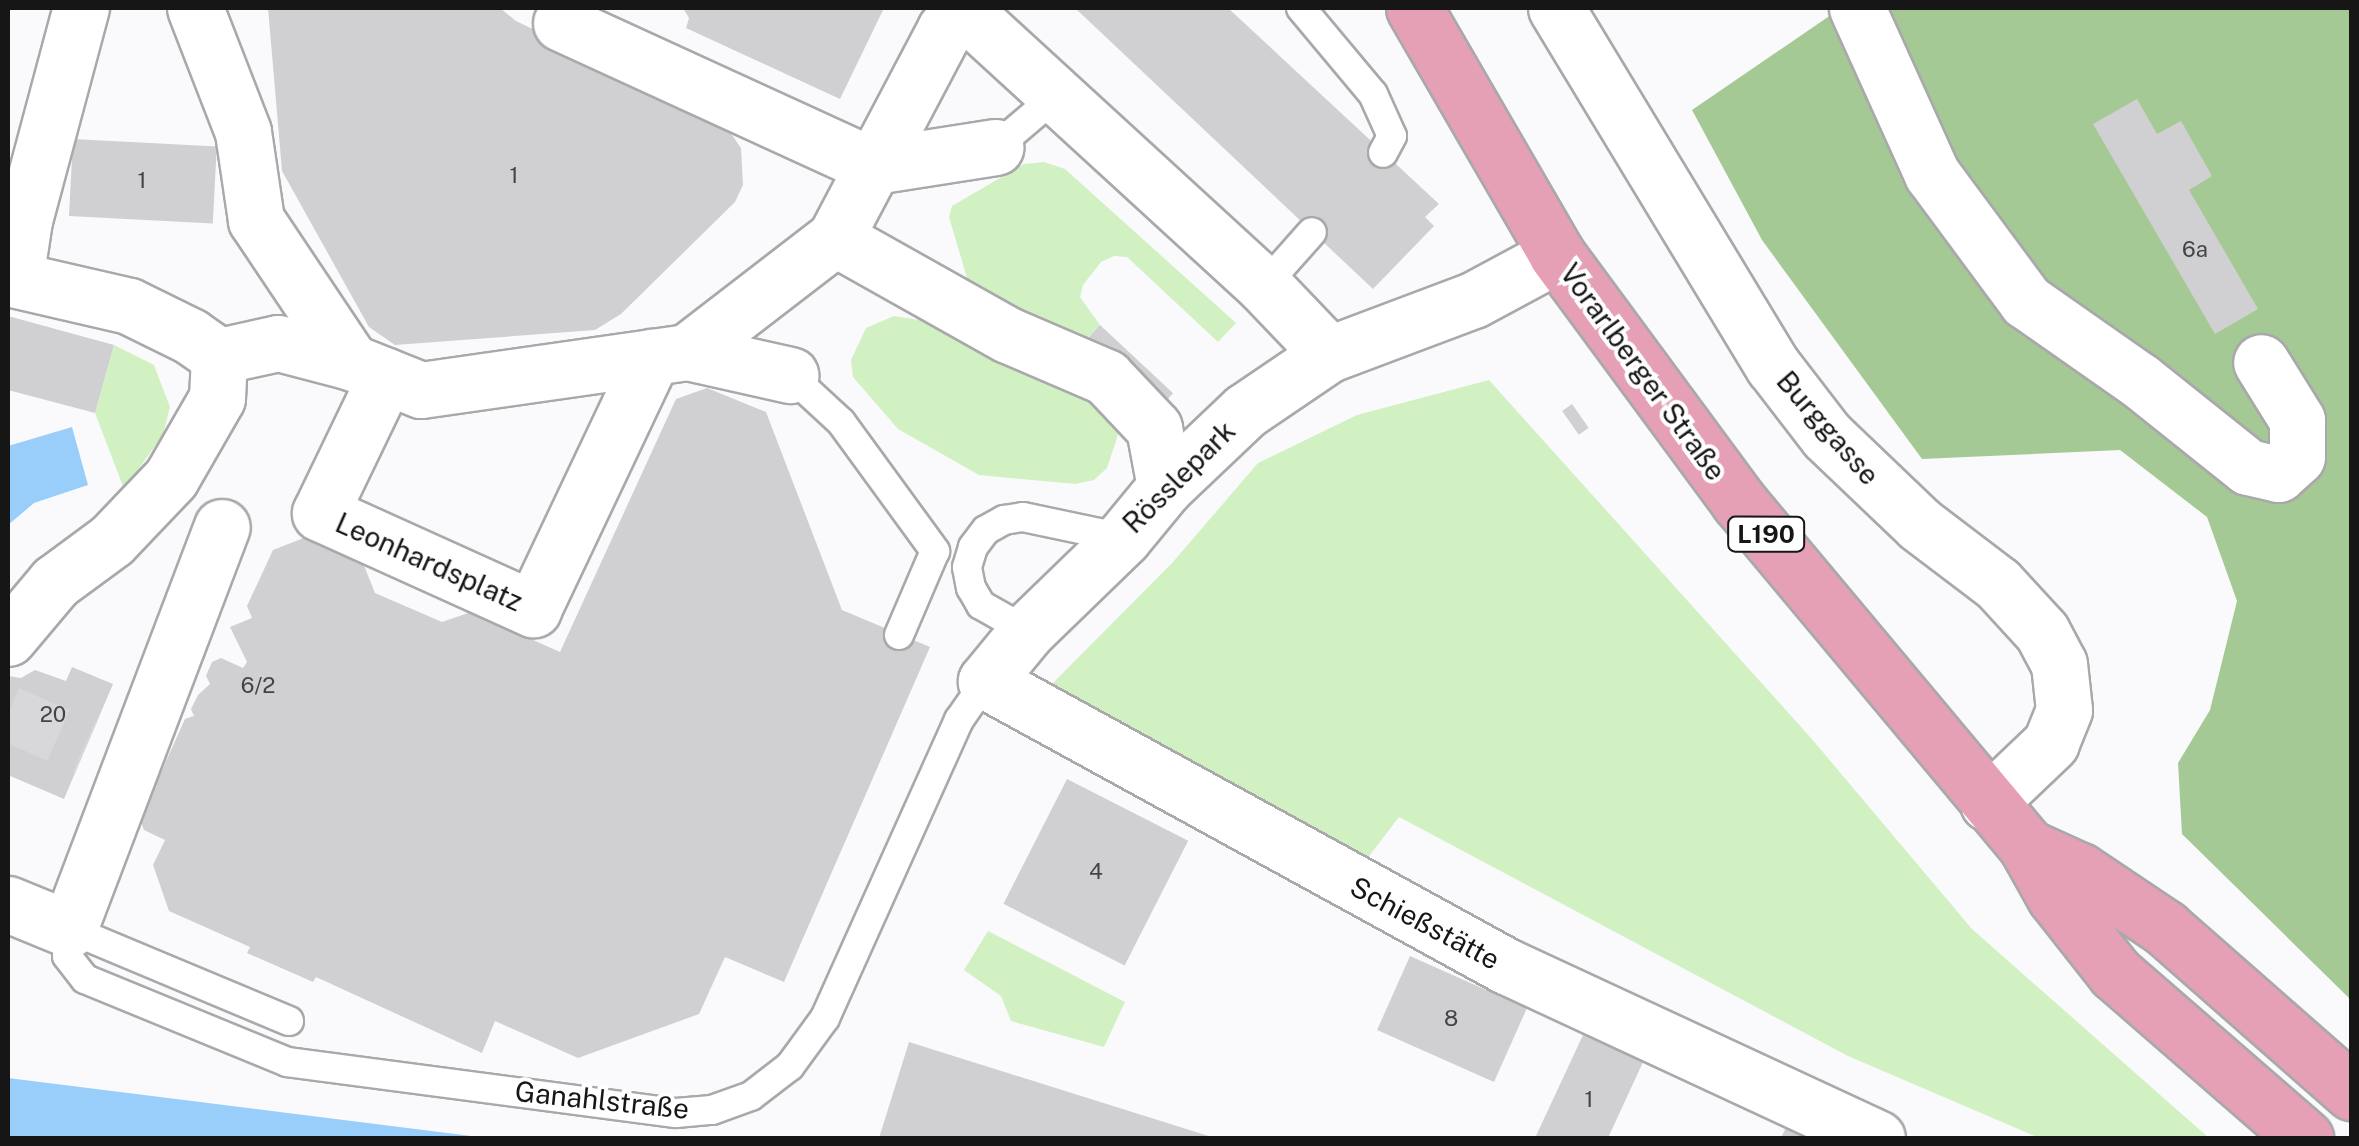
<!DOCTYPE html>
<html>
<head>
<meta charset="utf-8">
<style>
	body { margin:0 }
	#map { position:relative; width:2359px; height:1146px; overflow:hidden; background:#fafafd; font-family:"Public Sans",sans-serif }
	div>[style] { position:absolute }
	.green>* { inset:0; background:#d1f1c2 }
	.forest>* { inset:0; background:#a5c994 }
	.water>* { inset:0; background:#98cef9 }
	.building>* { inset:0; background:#d0d0d3; transform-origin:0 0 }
	.street-tunnel>* { height:55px; margin-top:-27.5px; transform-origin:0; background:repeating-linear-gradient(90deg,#d8d8da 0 55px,transparent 0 83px) }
	.roads { filter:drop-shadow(2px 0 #a9a8ab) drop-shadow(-2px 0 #a9a8ab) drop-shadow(0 2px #a9a8ab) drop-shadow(0 -2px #a9a8ab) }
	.lane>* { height:28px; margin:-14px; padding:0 14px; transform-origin:14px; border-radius:14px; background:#fff }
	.street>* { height:55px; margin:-27.5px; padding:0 27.5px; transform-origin:27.5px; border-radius:27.5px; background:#fff }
	.secondary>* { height:55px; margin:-27.5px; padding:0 27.5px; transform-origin:27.5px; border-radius:27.5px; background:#fff }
	.primary>* { height:55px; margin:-27.5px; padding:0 27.5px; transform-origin:27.5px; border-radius:27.5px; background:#e6a0b5 }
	span { translate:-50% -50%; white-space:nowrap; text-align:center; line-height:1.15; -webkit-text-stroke:8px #fff; paint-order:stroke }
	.number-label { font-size:22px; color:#444446 }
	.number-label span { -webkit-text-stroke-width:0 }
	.shield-label span { padding:2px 8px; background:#fff; border:2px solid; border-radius:8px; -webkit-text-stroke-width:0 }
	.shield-label { font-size:25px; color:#161617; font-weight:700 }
	.street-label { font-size:28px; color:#161617 }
	.frame { position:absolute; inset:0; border:10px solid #161617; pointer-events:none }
</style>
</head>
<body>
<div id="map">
	<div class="green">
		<i style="clip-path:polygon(1044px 162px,1065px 169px,1236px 323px,1218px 342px,1127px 257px,1114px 256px,1101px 262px,1083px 285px,1080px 297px,1100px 325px,1087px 338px,995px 307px,979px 297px,967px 278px,949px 217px,952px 206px,1024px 164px)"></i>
		<i style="clip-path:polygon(894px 316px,926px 321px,1099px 401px,1120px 429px,1107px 468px,1094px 480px,1075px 484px,979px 475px,898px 429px,853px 377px,851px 360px,866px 328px)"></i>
		<i style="clip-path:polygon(114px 345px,154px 365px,170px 407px,163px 435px,124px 489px,95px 413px)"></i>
		<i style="clip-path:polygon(1489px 380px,1811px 738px,1972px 929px,2209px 1138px,2039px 1138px,1848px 1056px,1399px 817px,1360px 868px,1047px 689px,1173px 562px,1258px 463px,1357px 415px)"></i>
		<i style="clip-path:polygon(988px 931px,1125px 1002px,1104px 1047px,1011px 1021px,1001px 996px,964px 970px)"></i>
	</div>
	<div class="forest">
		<i style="clip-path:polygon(1841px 8px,2351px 8px,2351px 1000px,2182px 834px,2178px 763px,2210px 710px,2237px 601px,2207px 517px,2120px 450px,1922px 459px,1762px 240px,1692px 110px)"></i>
	</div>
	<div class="water">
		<i style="clip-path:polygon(72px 427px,88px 485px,34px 503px,8px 525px,8px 446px)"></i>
		<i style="clip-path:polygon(8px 1078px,487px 1138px,8px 1138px)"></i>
	</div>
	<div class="building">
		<i style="clip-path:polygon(268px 8px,500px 8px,516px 21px,721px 119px,741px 148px,743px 185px,735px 202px,621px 314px,595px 330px,395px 345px,369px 327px,282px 171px)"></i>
		<i style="clip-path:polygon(683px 8px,884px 8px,840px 99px,686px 28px,689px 18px)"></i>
		<i style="clip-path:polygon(1075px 8px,1228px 8px,1439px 204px,1425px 217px,1434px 226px,1373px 289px)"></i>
		<i style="clip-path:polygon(2137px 99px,2157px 134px,2181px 121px,2212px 176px,2189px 190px,2258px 309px,2215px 334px,2093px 124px)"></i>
		<i style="left:73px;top:139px;width:144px;height:77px;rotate:3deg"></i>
		<i style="clip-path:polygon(8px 316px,114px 345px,95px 413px,8px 390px)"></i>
		<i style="left:1100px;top:325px;width:100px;height:17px;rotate:43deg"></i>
		<i style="clip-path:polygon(707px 388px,766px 412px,842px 610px,930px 647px,784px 982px,725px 957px,699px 1014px,578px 1058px,495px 1021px,482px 1053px,316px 977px,313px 982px,247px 953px,250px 947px,169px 911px,153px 865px,165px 840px,144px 830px,140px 819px,185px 719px,194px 716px,191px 709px,198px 695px,210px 684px,206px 676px,212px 662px,221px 658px,243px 668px,247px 662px,230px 627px,252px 618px,247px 606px,273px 550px,306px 537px,363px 563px,375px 593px,442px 622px,471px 612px,560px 652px,676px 399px)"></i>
		<i style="left:1572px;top:404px;width:29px;height:12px;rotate:55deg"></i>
		<i style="clip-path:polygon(72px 667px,113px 684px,64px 799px,8px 775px,8px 676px,21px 678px,35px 670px,66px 681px)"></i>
		<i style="left:1067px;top:779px;width:136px;height:140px;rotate:27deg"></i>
		<i style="left:1410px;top:956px;width:128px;height:81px;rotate:24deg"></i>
		<i style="clip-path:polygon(1583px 1035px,1643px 1062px,1608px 1138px,1535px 1138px)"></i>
		<i style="clip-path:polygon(909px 1042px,1215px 1138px,879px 1138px)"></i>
		<i style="clip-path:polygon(1787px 1125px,1815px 1138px,1781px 1138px)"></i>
	</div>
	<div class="street-tunnel">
		<i style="left:8px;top:713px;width:85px;rotate:23.6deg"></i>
	</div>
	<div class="roads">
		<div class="lane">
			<i style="left:1301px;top:8px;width:112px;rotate:50.1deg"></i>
			<i style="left:1373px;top:94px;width:46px;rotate:65.7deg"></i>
			<i style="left:1392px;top:136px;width:19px;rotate:118deg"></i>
			<i style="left:996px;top:147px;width:80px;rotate:-40.4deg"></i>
			<i style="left:1264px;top:286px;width:72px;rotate:-48.4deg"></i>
			<i style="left:790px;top:375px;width:69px;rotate:42.7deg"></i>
			<i style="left:841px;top:422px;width:160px;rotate:53.9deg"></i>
			<i style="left:1027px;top:631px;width:53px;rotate:-150.5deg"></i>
			<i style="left:981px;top:605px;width:20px;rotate:-120deg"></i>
			<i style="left:971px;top:588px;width:21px;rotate:-101deg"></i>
			<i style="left:967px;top:567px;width:21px;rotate:-73deg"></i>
			<i style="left:973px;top:547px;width:21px;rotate:-53deg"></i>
			<i style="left:986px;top:530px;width:21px;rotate:-29deg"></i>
			<i style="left:1004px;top:520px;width:19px;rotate:-9deg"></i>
			<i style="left:1023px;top:517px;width:102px;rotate:11.9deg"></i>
			<i style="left:899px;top:635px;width:91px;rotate:-66.8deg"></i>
			<i style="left:289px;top:1021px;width:238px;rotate:-157.3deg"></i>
			<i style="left:69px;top:929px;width:27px;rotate:94deg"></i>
			<i style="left:67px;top:956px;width:29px;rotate:52deg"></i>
			<i style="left:85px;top:979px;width:218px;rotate:22.3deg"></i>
			<i style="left:287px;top:1062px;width:392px;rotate:7.5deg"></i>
			<i style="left:676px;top:1113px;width:36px;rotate:-5deg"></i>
			<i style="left:712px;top:1110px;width:41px;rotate:-19.7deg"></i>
			<i style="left:751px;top:1096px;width:49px;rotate:-37.6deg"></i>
			<i style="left:790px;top:1066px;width:59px;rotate:-53.9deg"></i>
			<i style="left:825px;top:1018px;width:327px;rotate:-65.8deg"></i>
			<i style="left:959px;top:720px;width:47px;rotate:-55.3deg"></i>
		</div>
		<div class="street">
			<i style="left:195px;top:8px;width:133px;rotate:68.8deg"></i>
			<i style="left:243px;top:132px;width:89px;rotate:81.6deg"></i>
			<i style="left:256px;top:220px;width:171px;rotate:56.2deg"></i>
			<i style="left:961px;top:8px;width:411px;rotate:42.5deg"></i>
			<i style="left:1264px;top:286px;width:94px;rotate:46.3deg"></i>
			<i style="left:1857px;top:8px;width:182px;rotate:65.7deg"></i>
			<i style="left:1932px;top:174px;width:158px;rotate:53.5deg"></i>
			<i style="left:2026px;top:301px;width:138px;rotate:35deg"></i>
			<i style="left:2139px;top:380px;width:139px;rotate:38.6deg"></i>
			<i style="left:2248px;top:467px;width:31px;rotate:13deg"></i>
			<i style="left:2278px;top:474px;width:25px;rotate:-42deg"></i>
			<i style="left:2297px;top:457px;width:37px;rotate:-90deg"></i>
			<i style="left:2297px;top:420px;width:68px;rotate:-121.8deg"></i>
			<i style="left:561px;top:23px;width:344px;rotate:24.6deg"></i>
			<i style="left:874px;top:166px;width:123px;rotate:-8.9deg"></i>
			<i style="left:835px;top:238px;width:198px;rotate:29.3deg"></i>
			<i style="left:1008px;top:335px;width:107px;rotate:23.2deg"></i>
			<i style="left:1106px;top:377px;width:70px;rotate:46.7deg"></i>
			<i style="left:1154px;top:428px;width:60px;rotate:79.4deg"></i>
			<i style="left:1557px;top:255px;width:95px;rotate:151.8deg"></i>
			<i style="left:1473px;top:300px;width:154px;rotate:159.4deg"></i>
			<i style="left:1329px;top:354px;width:102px;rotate:145.8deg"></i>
			<i style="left:1245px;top:411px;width:110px;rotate:136.5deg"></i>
			<i style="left:1165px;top:487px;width:66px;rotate:129.5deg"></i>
			<i style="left:1123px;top:538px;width:134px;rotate:135.9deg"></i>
			<i style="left:1027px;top:631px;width:65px;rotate:129.4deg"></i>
			<i style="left:986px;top:681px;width:593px;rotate:28.73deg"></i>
			<i style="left:1506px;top:966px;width:409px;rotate:24.9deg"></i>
			<i style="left:8px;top:278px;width:124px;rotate:13deg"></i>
			<i style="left:129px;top:306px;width:68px;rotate:26.2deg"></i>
			<i style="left:190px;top:336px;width:35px;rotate:35deg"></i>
			<i style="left:219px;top:356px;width:42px;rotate:92.7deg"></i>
			<i style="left:217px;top:398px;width:92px;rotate:119.9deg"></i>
			<i style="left:171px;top:478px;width:86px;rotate:133.6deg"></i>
			<i style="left:112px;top:540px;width:71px;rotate:143.6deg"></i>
			<i style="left:55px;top:582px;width:73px;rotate:130deg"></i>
			<i style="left:15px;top:279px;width:60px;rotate:-81.3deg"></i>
			<i style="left:24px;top:220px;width:220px;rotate:-75deg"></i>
			<i style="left:687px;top:352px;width:187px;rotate:-37.6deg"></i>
			<i style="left:835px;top:238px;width:236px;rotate:-62.2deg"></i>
			<i style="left:945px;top:29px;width:26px;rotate:-47deg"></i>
			<i style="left:219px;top:356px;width:60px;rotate:-12.4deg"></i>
			<i style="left:278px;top:343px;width:75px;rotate:14.6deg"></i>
			<i style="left:351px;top:362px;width:75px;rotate:21.8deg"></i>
			<i style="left:421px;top:390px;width:269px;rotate:-8.1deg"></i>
			<i style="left:687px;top:352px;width:106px;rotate:12.6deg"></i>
			<i style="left:386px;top:376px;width:152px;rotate:115.7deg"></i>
			<i style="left:320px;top:513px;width:234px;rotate:24.3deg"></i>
			<i style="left:533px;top:609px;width:279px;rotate:-64.7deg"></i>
			<i style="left:8px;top:904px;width:66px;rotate:22.3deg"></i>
			<i style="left:69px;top:929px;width:430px;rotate:-69.2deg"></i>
		</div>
		<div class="secondary">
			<i style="left:1556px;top:8px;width:419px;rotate:58.8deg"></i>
			<i style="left:1773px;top:366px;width:88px;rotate:52.4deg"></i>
			<i style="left:1827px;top:436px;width:127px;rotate:43.7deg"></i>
			<i style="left:1919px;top:524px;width:99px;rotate:37.2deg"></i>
			<i style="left:1998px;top:584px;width:65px;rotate:47.5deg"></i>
			<i style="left:2042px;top:632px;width:36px;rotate:62deg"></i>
			<i style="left:2059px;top:664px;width:46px;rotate:83.8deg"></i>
			<i style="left:2064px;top:710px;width:35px;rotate:112deg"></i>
			<i style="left:2051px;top:743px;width:87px;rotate:136.4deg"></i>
		</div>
		<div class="primary">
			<i style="left:1414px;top:8px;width:285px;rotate:59.9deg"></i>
			<i style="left:1557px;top:255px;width:307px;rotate:53.6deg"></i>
			<i style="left:1739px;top:502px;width:449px;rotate:50.1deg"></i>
			<i style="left:2027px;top:847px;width:57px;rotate:60.8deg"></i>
			<i style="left:2055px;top:897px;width:97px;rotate:51.7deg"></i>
			<i style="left:2115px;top:973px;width:252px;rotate:41deg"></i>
			<i style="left:2027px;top:847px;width:58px;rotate:24.4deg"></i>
			<i style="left:2080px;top:871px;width:102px;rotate:33.8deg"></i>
			<i style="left:2165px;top:928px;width:249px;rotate:41.3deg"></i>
		</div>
	</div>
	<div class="number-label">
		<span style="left:514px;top:176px">1</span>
		<span style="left:142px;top:181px">1</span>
		<span style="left:2195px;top:250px">6a</span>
		<span style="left:258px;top:686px">6/2</span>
		<span style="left:53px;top:715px">20</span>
		<span style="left:1096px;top:872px">4</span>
		<span style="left:1451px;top:1019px">8</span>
		<span style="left:1589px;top:1100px">1</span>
	</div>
	<div class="shield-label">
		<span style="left:1766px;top:534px">L190</span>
	</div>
	<div class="street-label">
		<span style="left:1643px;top:372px;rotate:54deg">Vorarlberger Straße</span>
		<span style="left:1828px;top:428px;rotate:49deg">Burggasse</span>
		<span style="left:1179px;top:477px;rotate:-45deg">Rösslepark</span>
		<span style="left:429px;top:562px;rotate:24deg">Leonhardsplatz</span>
		<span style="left:1425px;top:923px;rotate:28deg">Schießstätte</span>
		<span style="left:602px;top:1100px;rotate:6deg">Ganahlstraße</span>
	</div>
	<div class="frame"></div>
</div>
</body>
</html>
